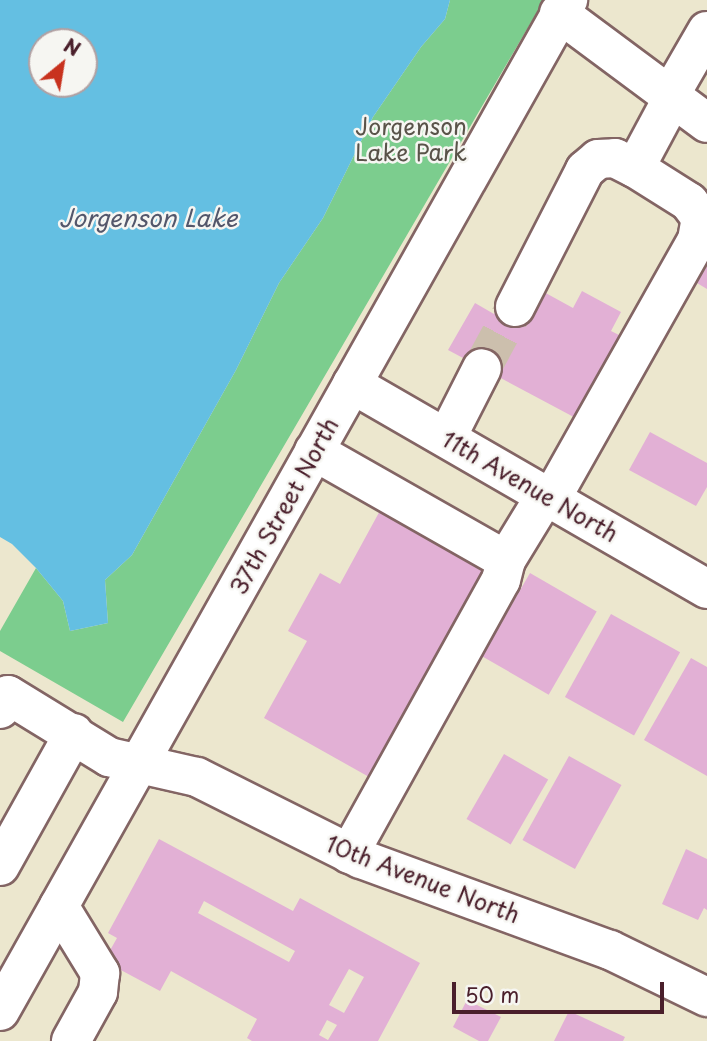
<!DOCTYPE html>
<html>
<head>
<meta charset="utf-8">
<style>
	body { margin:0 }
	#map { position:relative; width:707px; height:1041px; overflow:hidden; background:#ece7ce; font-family:"Playpen Sans",sans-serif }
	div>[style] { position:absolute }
	.green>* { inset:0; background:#7ccd8e }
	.water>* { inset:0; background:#64bfe2 }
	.building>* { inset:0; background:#e2b0d5; transform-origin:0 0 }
	.minor-tunnel>* { height:38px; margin-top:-19px; transform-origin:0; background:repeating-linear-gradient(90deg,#ccbfad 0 38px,transparent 0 57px) }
	.roads { filter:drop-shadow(2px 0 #836564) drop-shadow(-2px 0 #836564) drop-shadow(0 2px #836564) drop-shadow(0 -2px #836564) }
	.minor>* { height:38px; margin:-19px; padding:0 19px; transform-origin:19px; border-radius:19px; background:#fff }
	span { translate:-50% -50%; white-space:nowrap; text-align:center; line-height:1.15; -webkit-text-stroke:5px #f6f6f2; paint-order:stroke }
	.park-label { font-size:23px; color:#595349 }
	.street-label { font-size:23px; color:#4a1f2b }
	.water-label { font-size:24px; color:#53576b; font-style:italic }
	.north { position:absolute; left:28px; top:28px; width:70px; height:70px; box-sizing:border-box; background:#f6f6f2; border:2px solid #b1a0a2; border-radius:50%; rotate:30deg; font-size:19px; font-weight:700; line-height:28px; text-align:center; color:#4a1f2b }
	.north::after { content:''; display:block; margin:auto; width:24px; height:32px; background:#c8321e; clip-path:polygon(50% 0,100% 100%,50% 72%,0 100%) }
	.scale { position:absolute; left:452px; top:982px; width:212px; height:32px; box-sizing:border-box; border:4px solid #4a1f2b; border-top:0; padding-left:9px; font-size:21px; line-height:24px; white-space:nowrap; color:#4a1f2b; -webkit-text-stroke:5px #f6f6f2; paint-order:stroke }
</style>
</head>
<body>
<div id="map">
	<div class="green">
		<i style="clip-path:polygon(450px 0,544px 0,123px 722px,0 651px,0 631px,36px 568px,63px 601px,70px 631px,108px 623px,105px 580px,132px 555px,236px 370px,279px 283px,323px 218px,373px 117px,421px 47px,445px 19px)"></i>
	</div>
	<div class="water">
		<i style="clip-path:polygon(evenodd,0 0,450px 0,445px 19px,421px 47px,373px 117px,323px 218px,279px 283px,236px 370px,132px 555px,105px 580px,108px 623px,70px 631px,63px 601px,36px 568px,12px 544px,0 537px,0 0,42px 42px,84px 42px,84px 84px,42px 84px,42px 42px)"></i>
	</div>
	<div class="building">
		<i style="clip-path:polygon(707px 266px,707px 289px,697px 283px)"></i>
		<i style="clip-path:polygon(542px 291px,573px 308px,582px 291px,621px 312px,611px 331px,631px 341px,585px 423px,448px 350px,475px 303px,494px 314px,502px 300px)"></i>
		<i style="clip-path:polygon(650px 432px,707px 463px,707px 487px,696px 506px,629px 470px)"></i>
		<i style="clip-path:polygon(382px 507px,496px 571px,378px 782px,264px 718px,307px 641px,288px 631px,320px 573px,340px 584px)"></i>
		<i style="left:530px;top:573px;width:77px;height:96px;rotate:30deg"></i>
		<i style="left:611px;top:614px;width:79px;height:95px;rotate:29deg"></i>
		<i style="clip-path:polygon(691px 658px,707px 667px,707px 776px,644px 740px)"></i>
		<i style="left:504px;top:754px;width:51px;height:75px;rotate:30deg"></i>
		<i style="left:569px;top:756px;width:60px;height:96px;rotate:29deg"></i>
		<i style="clip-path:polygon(evenodd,159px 839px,293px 911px,300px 898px,420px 963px,378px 1041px,252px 1041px,247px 1038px,257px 1019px,171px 971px,160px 991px,104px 961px,117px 938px,108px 933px,159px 839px,204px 901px,295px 951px,289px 962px,198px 913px,204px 901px,159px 839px,349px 969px,364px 977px,344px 1013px,329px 1005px,349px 969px,159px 839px,327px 1020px,337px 1025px,328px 1040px,319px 1035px,327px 1020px)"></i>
		<i style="clip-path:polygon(686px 849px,707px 859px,707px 910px,704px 908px,698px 920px,662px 904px)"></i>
		<i style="clip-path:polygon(467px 1000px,501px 1017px,488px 1041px,479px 1041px,453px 1027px)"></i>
		<i style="clip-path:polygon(569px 1011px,625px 1037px,623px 1041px,554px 1041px)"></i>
	</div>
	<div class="minor-tunnel">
		<i style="left:482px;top:368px;width:69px;rotate:-61.6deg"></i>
	</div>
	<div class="roads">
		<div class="minor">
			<i style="left:559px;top:13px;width:184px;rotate:36.6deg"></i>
			<i style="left:670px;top:95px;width:74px;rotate:-60deg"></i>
			<i style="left:515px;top:307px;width:154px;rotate:-62.9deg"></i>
			<i style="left:585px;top:170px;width:17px;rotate:-40deg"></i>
			<i style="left:598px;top:159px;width:17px;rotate:-3deg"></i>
			<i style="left:615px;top:158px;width:22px;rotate:27deg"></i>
			<i style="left:352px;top:384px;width:410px;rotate:30deg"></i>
			<i style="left:447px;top:437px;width:77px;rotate:-63.1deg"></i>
			<i style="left:314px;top:451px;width:221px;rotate:29.6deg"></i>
			<i style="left:506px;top:560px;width:75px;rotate:-58.6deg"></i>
			<i style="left:551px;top:499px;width:297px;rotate:-60.6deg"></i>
			<i style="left:697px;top:240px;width:22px;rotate:-80deg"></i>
			<i style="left:701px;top:218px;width:20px;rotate:-127deg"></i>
			<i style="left:689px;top:202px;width:64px;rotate:-147.8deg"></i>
			<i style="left:635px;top:168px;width:81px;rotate:-61.8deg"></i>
			<i style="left:0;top:709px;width:16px;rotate:-60deg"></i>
			<i style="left:8px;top:695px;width:119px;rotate:31.5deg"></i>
			<i style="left:109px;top:757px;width:90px;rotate:12.8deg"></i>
			<i style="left:197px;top:777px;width:183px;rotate:26.6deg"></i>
			<i style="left:361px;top:859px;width:265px;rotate:20.1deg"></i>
			<i style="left:610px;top:950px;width:108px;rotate:25.9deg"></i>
			<i style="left:349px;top:854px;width:313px;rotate:-61deg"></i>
			<i style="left:501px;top:580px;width:21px;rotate:-76deg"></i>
			<i style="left:0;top:866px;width:152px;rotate:-60.9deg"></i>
			<i style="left:59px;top:906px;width:79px;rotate:58.5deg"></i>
			<i style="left:100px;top:973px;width:19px;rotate:96deg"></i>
			<i style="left:98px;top:992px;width:56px;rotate:118.9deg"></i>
			<i style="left:0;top:1011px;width:1160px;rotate:-60.67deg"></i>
		</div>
	</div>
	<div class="park-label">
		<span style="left:411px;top:139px">Jorgenson<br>Lake Park</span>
	</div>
	<div class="street-label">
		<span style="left:530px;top:486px;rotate:30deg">11th Avenue North</span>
		<span style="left:284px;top:506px;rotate:-61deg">37th Street North</span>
		<span style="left:423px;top:879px;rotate:21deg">10th Avenue North</span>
	</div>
	<div class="water-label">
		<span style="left:148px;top:218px">Jorgenson Lake</span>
	</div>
	<div class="north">N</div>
	<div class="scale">50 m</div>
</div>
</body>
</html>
